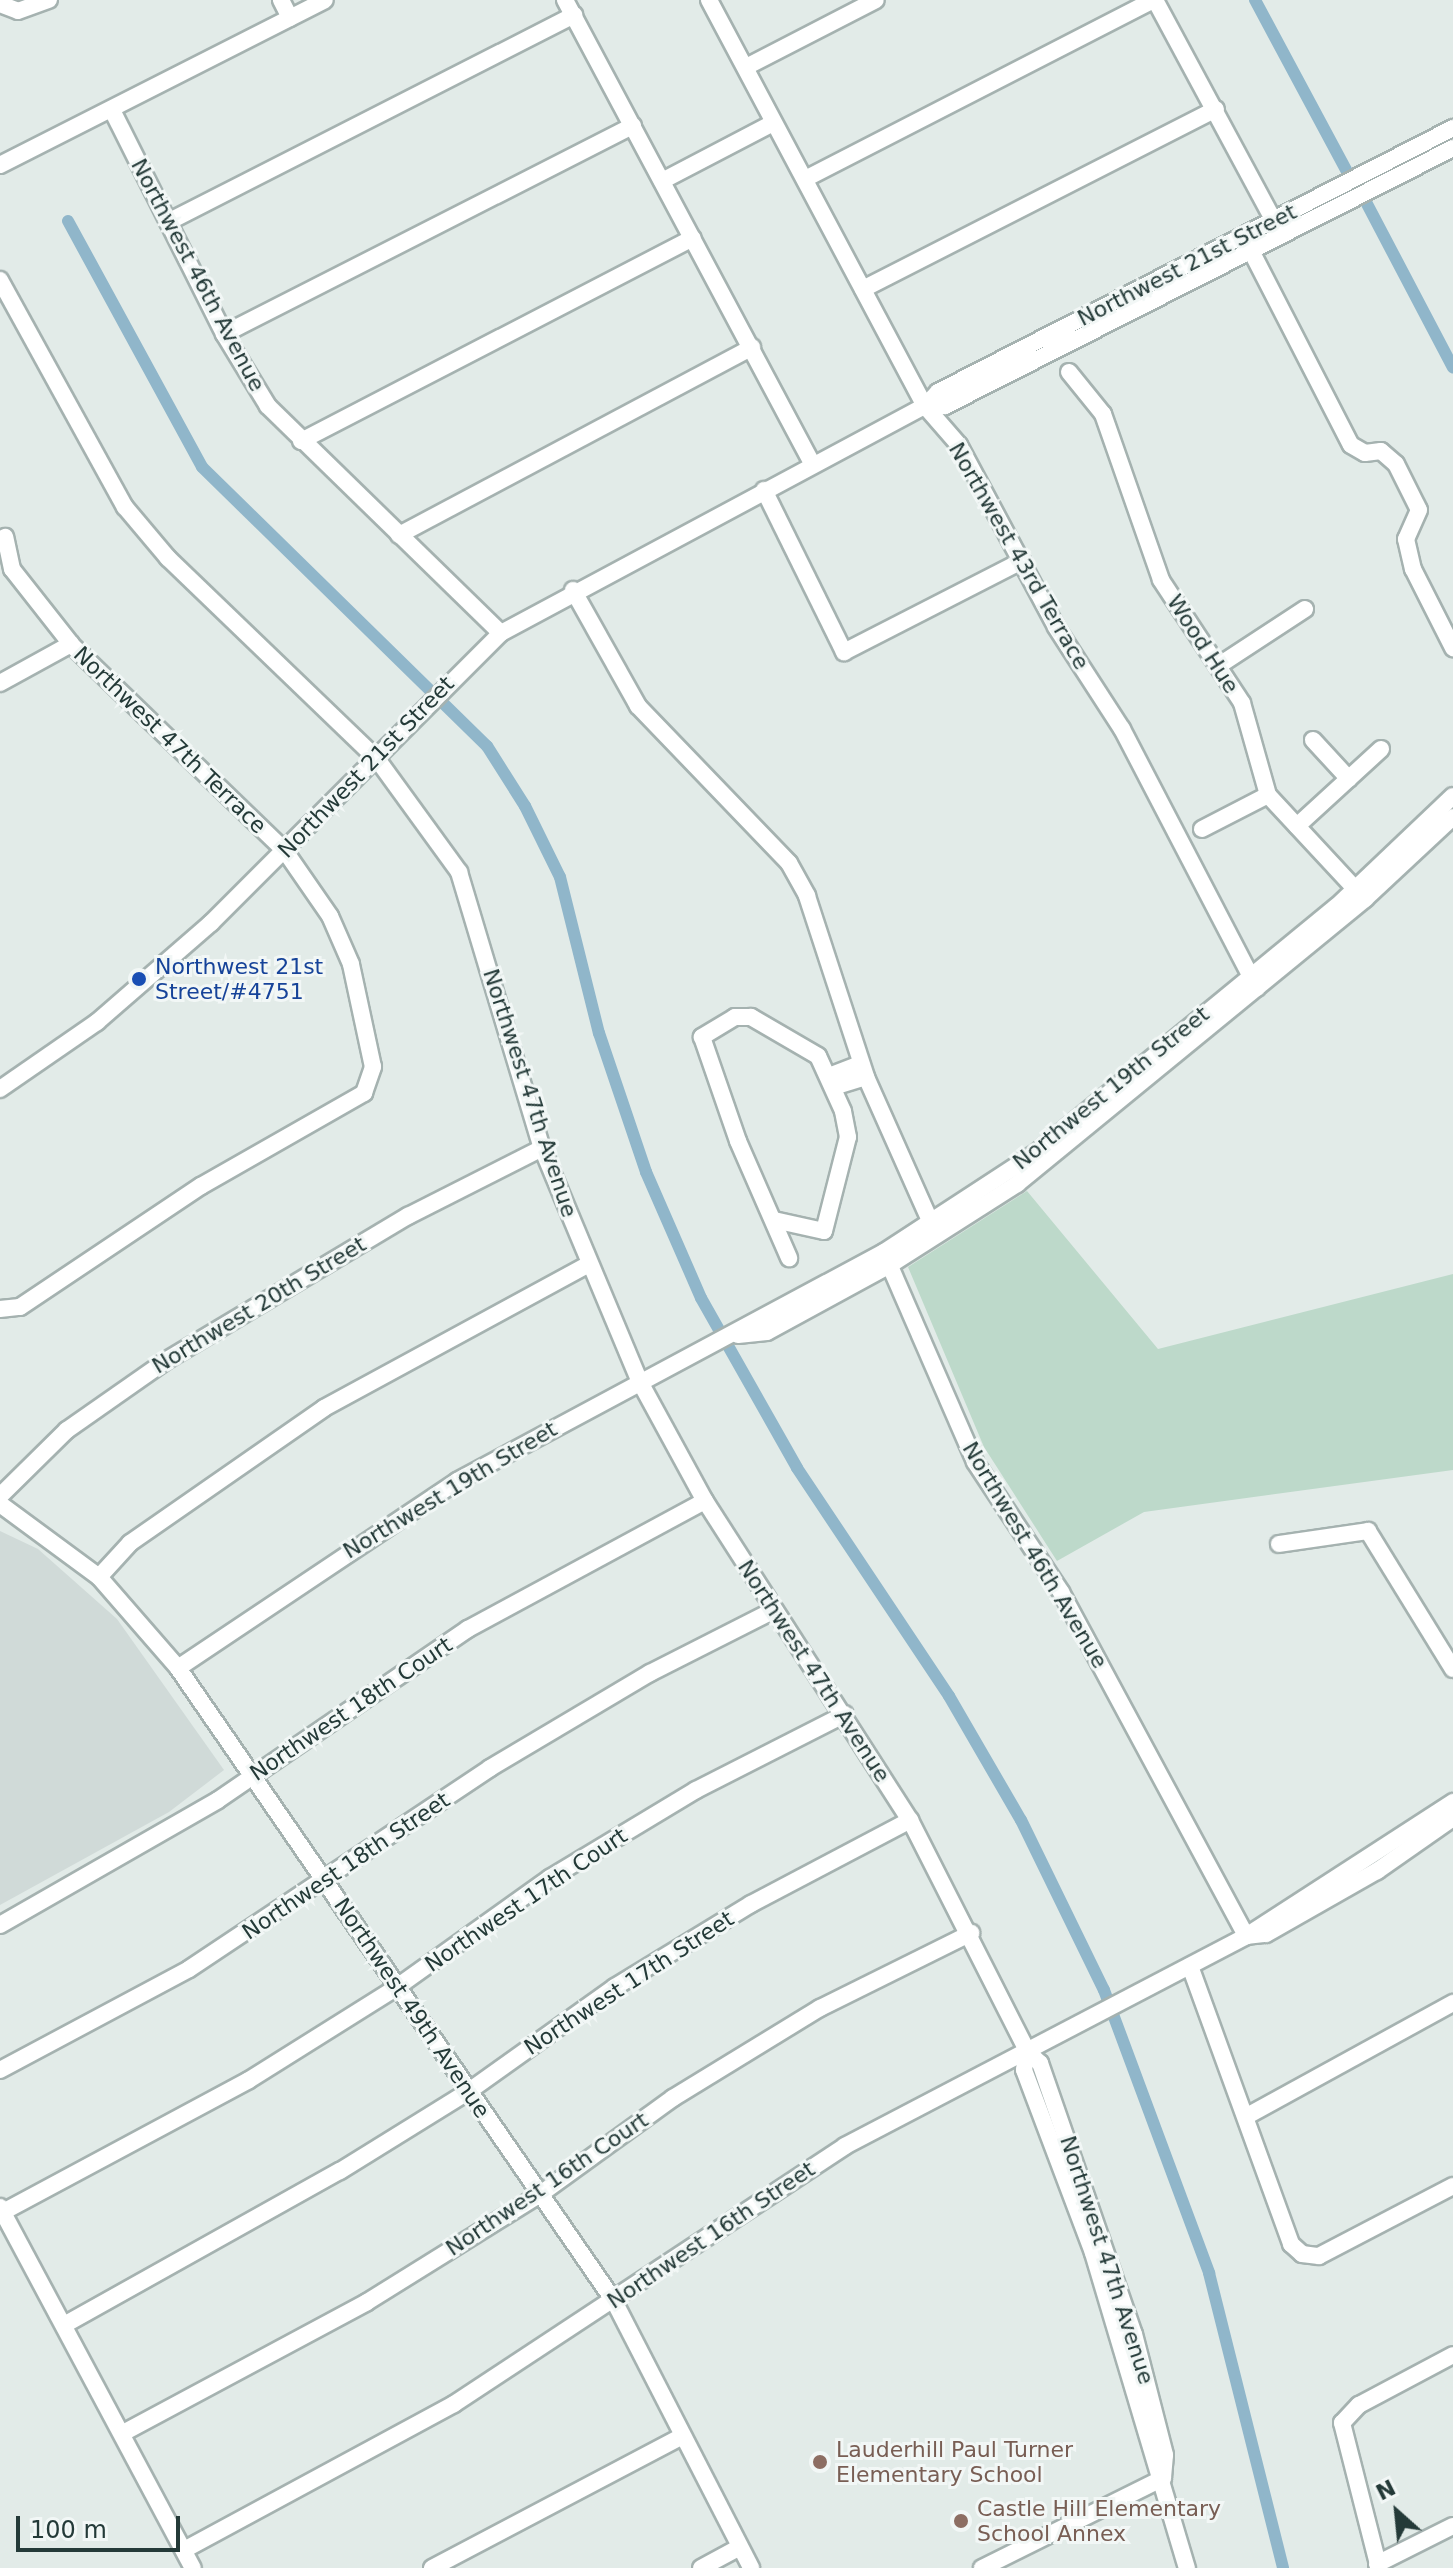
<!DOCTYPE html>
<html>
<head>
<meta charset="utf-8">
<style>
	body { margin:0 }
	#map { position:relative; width:1453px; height:2568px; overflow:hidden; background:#e2ebe8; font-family:"DejaVu Sans",sans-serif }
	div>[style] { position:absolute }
	.built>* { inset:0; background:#d0dad8 }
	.green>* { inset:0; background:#bdd9ca }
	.canal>* { height:12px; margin:-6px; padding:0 6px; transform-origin:6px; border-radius:6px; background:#90b6ca }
	.roads { filter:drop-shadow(2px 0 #a5b2b0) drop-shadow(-2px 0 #a5b2b0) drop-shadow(0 2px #a5b2b0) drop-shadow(0 -2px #a5b2b0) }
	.minor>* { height:16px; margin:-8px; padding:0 8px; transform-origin:8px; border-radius:8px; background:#fff }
	.dots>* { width:22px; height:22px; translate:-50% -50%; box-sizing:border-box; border:4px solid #f2f7f6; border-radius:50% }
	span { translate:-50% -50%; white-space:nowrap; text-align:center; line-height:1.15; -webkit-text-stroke:6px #f2f7f6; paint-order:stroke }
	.street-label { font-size:22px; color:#243a38 }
	.transit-label { font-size:22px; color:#164399 }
	.left { translate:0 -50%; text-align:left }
	.education-label { font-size:22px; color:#785e54 }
	.north { position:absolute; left:1357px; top:2472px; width:80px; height:80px; -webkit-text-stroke:6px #f2f7f6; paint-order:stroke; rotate:333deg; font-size:22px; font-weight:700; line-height:32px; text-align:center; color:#243a38 }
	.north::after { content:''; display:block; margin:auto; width:28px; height:36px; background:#243a38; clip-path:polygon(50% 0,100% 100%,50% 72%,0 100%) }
	.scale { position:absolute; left:16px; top:2516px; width:164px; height:36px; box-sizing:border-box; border:4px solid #243a38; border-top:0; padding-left:10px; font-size:24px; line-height:28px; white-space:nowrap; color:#243a38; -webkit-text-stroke:6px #f2f7f6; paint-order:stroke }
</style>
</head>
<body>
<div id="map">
	<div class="built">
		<i style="clip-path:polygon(0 1531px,38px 1549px,117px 1619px,224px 1770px,169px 1812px,0 1905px)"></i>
	</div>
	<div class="green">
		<i style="clip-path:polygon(1027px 1191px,1158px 1349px,1453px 1274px,1453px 1470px,1144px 1512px,1057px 1561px,984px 1447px,908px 1267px)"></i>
	</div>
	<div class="canal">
		<i style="left:1255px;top:0;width:193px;rotate:61.8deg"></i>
		<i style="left:1366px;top:202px;width:187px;rotate:62.3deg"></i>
		<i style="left:68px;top:221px;width:280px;rotate:61.4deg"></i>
		<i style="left:202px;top:467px;width:399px;rotate:44.4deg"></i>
		<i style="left:487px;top:746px;width:71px;rotate:57.7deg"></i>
		<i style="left:525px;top:806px;width:79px;rotate:63.8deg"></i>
		<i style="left:560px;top:877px;width:161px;rotate:76deg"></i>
		<i style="left:599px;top:1033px;width:147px;rotate:71.3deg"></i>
		<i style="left:646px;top:1172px;width:137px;rotate:66.4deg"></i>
		<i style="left:701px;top:1298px;width:195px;rotate:60.5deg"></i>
		<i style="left:797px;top:1468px;width:274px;rotate:56.3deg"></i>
		<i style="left:949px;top:1696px;width:143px;rotate:59.9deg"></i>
		<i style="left:1021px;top:1820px;width:189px;rotate:64deg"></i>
		<i style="left:1104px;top:1990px;width:302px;rotate:69.6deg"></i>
		<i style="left:1209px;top:2273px;width:304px;rotate:75.9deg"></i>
	</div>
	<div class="roads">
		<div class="minor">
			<i style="left:281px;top:0;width:20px;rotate:63deg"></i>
			<i style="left:565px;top:0;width:527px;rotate:61.93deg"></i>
			<i style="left:709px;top:0;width:460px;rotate:62deg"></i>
			<i style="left:925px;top:406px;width:52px;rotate:48.9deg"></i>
			<i style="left:959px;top:445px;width:206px;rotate:61.9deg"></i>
			<i style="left:1056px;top:627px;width:121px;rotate:57.1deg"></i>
			<i style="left:1122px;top:729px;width:292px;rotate:62.5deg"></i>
			<i style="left:1155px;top:0;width:258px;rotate:61.7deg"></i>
			<i style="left:0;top:4px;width:19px;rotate:21deg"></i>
			<i style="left:18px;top:11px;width:33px;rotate:-20deg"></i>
			<i style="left:746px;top:67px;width:146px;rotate:-27.3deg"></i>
			<i style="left:112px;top:110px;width:250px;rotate:63.4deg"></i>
			<i style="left:224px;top:334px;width:84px;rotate:58.6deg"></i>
			<i style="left:268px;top:406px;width:325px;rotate:44.3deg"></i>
			<i style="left:0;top:165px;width:364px;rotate:-26.9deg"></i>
			<i style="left:805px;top:179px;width:392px;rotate:-27.2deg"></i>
			<i style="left:662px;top:181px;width:125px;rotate:-27.6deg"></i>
			<i style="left:168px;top:222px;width:456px;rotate:-27deg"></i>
			<i style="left:1246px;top:241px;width:229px;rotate:62.8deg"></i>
			<i style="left:1351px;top:445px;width:16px;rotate:30deg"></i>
			<i style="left:1365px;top:453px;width:16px;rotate:-7deg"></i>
			<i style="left:1381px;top:451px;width:20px;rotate:41deg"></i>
			<i style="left:1396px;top:464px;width:51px;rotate:63.4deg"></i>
			<i style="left:1419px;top:510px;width:32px;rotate:114deg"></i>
			<i style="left:1406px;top:539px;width:31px;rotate:77deg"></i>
			<i style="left:1413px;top:569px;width:89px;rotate:63.1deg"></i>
			<i style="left:0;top:280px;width:259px;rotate:61.2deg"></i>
			<i style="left:125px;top:507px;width:67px;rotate:49.9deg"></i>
			<i style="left:168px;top:558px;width:290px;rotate:43.9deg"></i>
			<i style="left:377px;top:759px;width:140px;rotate:54deg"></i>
			<i style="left:459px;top:872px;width:288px;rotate:73.3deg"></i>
			<i style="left:542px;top:1148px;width:254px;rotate:67.3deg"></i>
			<i style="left:640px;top:1382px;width:136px;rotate:61.4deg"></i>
			<i style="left:705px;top:1501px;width:379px;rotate:57.3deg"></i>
			<i style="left:910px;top:1820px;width:259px;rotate:63.1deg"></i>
			<i style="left:1027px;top:2051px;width:18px;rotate:43deg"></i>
			<i style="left:1040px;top:2063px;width:287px;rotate:70.9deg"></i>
			<i style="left:1134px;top:2334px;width:125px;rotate:75.6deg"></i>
			<i style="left:1165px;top:2455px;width:23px;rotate:95deg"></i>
			<i style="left:863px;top:289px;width:396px;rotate:-27deg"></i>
			<i style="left:224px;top:334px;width:459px;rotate:-27deg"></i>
			<i style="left:1069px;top:372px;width:54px;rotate:51deg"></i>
			<i style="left:1103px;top:414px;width:176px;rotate:70.7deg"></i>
			<i style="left:1161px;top:580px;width:147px;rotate:56.6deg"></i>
			<i style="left:1242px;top:703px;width:96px;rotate:74.2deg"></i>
			<i style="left:1268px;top:795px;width:137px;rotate:47.1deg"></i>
			<i style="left:925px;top:406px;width:20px"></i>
			<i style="left:945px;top:406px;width:570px;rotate:-26.92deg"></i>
			<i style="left:301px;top:441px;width:441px;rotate:-27.4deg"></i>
			<i style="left:764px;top:490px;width:181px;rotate:63.7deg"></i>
			<i style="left:844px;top:652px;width:200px;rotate:-27.1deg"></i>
			<i style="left:399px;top:535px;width:400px;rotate:-28deg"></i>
			<i style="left:573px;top:590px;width:133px;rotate:60.7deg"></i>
			<i style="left:638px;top:706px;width:218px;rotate:46.1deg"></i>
			<i style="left:789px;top:863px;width:38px;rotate:61deg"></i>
			<i style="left:807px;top:896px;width:190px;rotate:71.9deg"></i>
			<i style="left:866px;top:1077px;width:167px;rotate:66deg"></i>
			<i style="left:1218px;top:666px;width:104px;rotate:-33.2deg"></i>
			<i style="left:0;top:683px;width:81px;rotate:-28.8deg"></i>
			<i style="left:1313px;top:740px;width:53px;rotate:47.3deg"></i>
			<i style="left:1297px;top:826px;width:114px;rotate:-42.5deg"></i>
			<i style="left:1202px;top:829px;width:74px;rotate:-27.3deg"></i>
			<i style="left:829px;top:1076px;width:34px;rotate:-21deg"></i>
			<i style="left:833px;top:1087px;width:34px;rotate:-17deg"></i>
			<i style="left:0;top:1089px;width:118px;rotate:-34.6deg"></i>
			<i style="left:97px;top:1022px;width:151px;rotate:-41deg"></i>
			<i style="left:211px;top:923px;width:410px;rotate:-45deg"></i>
			<i style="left:501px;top:633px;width:481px;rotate:-28.2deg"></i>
			<i style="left:925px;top:406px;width:19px;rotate:-47deg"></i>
			<i style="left:938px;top:392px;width:579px;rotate:-27.14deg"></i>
			<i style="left:774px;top:1220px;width:51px;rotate:12.4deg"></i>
			<i style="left:824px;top:1231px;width:97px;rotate:-75.7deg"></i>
			<i style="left:848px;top:1137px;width:26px;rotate:-101deg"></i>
			<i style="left:843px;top:1111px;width:60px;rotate:-114.4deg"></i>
			<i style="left:818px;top:1056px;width:78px;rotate:-149.8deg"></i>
			<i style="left:751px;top:1017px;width:16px;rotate:180deg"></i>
			<i style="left:735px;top:1017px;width:39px;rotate:149deg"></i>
			<i style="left:702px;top:1037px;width:110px;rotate:70.9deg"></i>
			<i style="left:738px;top:1141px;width:128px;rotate:66.4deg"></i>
			<i style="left:886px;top:1257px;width:223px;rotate:66.5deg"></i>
			<i style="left:975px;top:1462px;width:156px;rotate:56.5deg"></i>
			<i style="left:1061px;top:1592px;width:391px;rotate:61.7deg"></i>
			<i style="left:0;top:1309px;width:20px;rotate:-6deg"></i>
			<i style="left:20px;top:1307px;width:218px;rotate:-33.8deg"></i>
			<i style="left:201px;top:1186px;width:188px;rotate:-29.7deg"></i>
			<i style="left:364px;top:1093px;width:28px;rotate:-71deg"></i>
			<i style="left:373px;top:1067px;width:105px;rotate:-102.1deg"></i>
			<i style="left:351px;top:964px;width:52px;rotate:-113.6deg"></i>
			<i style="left:330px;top:916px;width:79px;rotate:-124.7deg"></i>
			<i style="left:285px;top:851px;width:298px;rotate:-136deg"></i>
			<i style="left:71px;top:644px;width:95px;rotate:-128.2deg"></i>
			<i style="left:12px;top:569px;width:33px;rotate:-102deg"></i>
			<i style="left:738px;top:1335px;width:29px;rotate:-6deg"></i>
			<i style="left:767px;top:1332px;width:140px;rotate:-28.6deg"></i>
			<i style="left:890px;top:1265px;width:151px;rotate:-32.5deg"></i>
			<i style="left:1017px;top:1184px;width:450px;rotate:-39.3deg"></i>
			<i style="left:1365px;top:899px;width:120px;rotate:-43deg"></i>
			<i style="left:0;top:1496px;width:94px;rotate:-44.6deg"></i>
			<i style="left:67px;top:1430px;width:122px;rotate:-35deg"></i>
			<i style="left:167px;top:1360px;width:281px;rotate:-30.9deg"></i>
			<i style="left:408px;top:1216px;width:150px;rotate:-26.9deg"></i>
			<i style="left:0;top:1504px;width:123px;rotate:36.4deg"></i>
			<i style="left:99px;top:1577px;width:121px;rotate:49deg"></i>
			<i style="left:178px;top:1668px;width:769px;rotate:55.44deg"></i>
			<i style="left:614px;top:2301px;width:300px;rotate:62.8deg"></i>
			<i style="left:1279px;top:1544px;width:90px;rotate:-8.3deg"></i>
			<i style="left:1368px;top:1531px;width:162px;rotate:58.4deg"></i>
			<i style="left:99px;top:1577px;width:46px;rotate:-47.6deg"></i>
			<i style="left:130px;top:1543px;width:236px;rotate:-34.8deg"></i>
			<i style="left:324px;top:1408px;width:299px;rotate:-28.5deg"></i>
			<i style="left:178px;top:1668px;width:336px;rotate:-33.8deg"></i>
			<i style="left:457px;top:1481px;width:485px;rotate:-28.2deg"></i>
			<i style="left:884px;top:1252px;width:181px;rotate:-33.1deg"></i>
			<i style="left:1036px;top:1153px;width:388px;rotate:-39.4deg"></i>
			<i style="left:1336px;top:907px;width:161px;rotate:-43.5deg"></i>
			<i style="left:0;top:1925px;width:251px;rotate:-29.8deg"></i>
			<i style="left:218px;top:1800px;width:303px;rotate:-34.4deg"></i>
			<i style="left:468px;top:1629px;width:269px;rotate:-28.4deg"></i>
			<i style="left:1246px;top:1936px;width:20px;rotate:-6deg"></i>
			<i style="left:1266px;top:1934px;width:128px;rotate:-29.6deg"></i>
			<i style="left:1377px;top:1871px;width:93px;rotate:-34.9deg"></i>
			<i style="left:1190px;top:1966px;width:296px;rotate:70deg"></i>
			<i style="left:1291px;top:2244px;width:15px;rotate:42deg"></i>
			<i style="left:1302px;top:2254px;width:17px;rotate:7deg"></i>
			<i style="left:1319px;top:2256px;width:151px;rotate:-27.6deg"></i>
			<i style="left:1027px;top:2051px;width:19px;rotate:99deg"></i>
			<i style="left:1024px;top:2070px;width:196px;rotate:69.3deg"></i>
			<i style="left:1093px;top:2253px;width:329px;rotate:73.4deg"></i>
			<i style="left:0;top:2070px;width:214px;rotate:-28.1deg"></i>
			<i style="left:189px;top:1969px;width:362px;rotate:-33.7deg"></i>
			<i style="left:490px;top:1768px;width:186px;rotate:-30.7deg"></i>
			<i style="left:650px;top:1673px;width:139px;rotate:-26.9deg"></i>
			<i style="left:1249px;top:2115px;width:233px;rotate:-28.8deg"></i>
			<i style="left:0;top:2207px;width:409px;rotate:61.9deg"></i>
			<i style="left:3px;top:2212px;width:279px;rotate:-28.2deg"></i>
			<i style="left:249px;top:2080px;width:175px;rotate:-32.1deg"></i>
			<i style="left:397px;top:1987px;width:188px;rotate:-35.5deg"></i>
			<i style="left:550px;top:1878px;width:170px;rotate:-31.1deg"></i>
			<i style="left:696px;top:1790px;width:167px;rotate:-27deg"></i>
			<i style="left:64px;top:2325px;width:316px;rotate:-29.2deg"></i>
			<i style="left:340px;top:2171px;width:152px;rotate:-31.8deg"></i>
			<i style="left:469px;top:2091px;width:179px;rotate:-35.5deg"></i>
			<i style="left:615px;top:1987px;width:159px;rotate:-31.4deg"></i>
			<i style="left:751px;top:1904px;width:180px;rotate:-27.8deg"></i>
			<i style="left:123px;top:2433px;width:277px;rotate:-28.2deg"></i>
			<i style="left:367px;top:2302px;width:203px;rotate:-31.9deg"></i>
			<i style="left:539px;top:2195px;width:165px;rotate:-35.9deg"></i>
			<i style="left:673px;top:2098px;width:172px;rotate:-31.5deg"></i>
			<i style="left:820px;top:2008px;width:169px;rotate:-26.4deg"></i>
			<i style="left:184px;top:2550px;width:307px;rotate:-28.4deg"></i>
			<i style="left:454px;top:2404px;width:468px;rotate:-33.4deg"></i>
			<i style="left:845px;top:2146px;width:453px;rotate:-27.6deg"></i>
			<i style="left:1246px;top:1936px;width:247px;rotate:-32.9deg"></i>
			<i style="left:1377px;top:2564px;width:85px;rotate:-26.6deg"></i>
			<i style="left:432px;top:2568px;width:283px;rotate:-27.8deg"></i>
			<i style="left:701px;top:2568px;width:44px;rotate:-28.3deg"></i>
			<i style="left:982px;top:2568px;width:202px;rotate:-26.4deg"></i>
			<i style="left:1379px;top:2568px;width:150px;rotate:-104.3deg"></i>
			<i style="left:1342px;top:2423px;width:25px;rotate:-47deg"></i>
			<i style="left:1359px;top:2405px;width:106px;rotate:-28deg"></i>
		</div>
	</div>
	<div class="dots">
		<i style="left:139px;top:979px;background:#1a4fb4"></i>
		<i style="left:820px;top:2462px;background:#8d6e63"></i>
		<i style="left:961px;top:2521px;background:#8d6e63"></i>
	</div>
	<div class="street-label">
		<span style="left:1187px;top:265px;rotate:-27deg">Northwest 21st Street</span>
		<span style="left:198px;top:275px;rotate:62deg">Northwest 46th Avenue</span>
		<span style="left:1019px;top:556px;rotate:60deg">Northwest 43rd Terrace</span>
		<span style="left:1203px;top:644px;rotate:57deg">Wood Hue</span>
		<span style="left:170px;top:740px;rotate:44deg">Northwest 47th Terrace</span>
		<span style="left:366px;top:767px;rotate:-46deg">Northwest 21st Street</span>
		<span style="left:1111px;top:1088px;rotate:-39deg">Northwest 19th Street</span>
		<span style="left:530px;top:1093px;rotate:72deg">Northwest 47th Avenue</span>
		<span style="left:259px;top:1305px;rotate:-31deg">Northwest 20th Street</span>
		<span style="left:450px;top:1490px;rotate:-31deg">Northwest 19th Street</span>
		<span style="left:1035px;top:1555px;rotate:59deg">Northwest 46th Avenue</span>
		<span style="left:814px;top:1671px;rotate:57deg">Northwest 47th Avenue</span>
		<span style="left:351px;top:1709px;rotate:-34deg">Northwest 18th Court</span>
		<span style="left:346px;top:1866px;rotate:-34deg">Northwest 18th Street</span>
		<span style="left:526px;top:1900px;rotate:-34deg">Northwest 17th Court</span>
		<span style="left:629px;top:1983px;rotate:-33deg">Northwest 17th Street</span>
		<span style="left:412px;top:2008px;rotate:56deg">Northwest 49th Avenue</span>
		<span style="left:547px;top:2184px;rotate:-34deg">Northwest 16th Court</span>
		<span style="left:711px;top:2235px;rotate:-34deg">Northwest 16th Street</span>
		<span style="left:1107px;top:2260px;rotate:72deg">Northwest 47th Avenue</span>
	</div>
	<div class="transit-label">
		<span class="left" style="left:155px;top:979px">Northwest 21st<br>Street/#4751</span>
	</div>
	<div class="education-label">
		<span class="left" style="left:836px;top:2462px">Lauderhill Paul Turner<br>Elementary School</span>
		<span class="left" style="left:977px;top:2521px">Castle Hill Elementary<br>School Annex</span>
	</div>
	<div class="north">N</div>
	<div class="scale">100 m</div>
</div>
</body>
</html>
